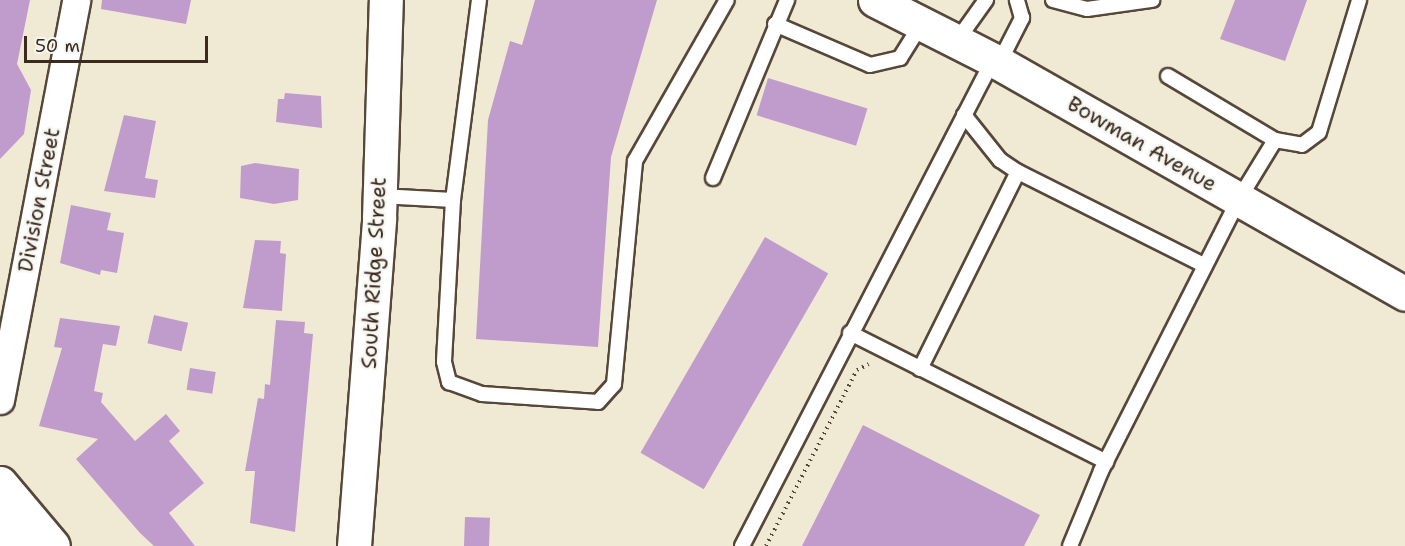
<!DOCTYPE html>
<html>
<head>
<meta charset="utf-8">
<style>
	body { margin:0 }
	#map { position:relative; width:1405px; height:546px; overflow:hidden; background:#f0ead4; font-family:"Shantell Sans",sans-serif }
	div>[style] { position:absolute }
	.building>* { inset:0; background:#bf9ccc; transform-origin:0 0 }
	.path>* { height:4px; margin-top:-2px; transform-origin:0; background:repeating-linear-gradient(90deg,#564739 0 1.5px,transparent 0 6px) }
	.roads { filter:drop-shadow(2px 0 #564739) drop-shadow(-2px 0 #564739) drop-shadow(0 2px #564739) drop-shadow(0 -2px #564739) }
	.lane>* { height:14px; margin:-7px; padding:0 7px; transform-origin:7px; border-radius:7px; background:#fff }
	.street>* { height:27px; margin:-13.5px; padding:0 13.5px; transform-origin:13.5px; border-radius:13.5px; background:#fff }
	.secondary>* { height:33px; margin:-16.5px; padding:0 16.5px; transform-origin:16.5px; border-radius:16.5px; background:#fff }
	span { translate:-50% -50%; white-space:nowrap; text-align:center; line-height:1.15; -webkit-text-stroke:5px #f6f6f2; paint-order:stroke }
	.street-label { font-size:21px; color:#3b2a1e }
	.scale { position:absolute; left:24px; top:36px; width:184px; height:27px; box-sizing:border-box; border:3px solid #3b2a1e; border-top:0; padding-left:8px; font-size:18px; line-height:21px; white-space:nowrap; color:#3b2a1e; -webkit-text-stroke:4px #f6f6f2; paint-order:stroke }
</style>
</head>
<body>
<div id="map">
	<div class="building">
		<i style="clip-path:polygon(0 0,30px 0,17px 64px,31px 90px,24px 134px,0 159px)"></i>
		<i style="clip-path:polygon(102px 0,191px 0,186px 24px,101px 9px)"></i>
		<i style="clip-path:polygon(535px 0,657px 0,611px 157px,598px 347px,476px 339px,488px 120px,510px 41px,522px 45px)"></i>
		<i style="clip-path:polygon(1235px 0,1307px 0,1285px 61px,1220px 39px)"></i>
		<i style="left:768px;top:78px;width:104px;height:39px;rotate:17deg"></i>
		<i style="clip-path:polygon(285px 93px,321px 96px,322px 128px,276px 122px,278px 99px,284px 99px)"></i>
		<i style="clip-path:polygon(124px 115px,156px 121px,145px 178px,158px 180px,155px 198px,104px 191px)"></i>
		<i style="clip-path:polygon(255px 163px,299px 169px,298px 200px,274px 204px,240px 198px,241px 166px)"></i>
		<i style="clip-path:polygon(71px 205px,111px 213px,107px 230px,124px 233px,117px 273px,101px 270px,100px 275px,60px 263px)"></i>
		<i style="left:765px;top:237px;width:73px;height:249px;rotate:30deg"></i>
		<i style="clip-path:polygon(255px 240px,281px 241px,280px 253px,286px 254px,282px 311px,243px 308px)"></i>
		<i style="left:154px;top:315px;width:35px;height:29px;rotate:13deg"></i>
		<i style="clip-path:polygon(60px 318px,120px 326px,116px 346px,103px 344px,94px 391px,103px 393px,101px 402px,135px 441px,166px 414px,180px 431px,169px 441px,204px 483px,169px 513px,195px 546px,154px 546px,140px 533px,76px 459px,98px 439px,39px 426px,62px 348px,54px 347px)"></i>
		<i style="clip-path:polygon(276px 320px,305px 322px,304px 333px,313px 334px,295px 532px,250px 523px,255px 471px,245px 471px,258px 398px,264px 399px,265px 384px,270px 385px)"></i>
		<i style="left:190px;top:368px;width:26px;height:22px;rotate:9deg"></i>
		<i style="clip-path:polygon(863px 425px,1040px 515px,1024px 546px,802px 546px)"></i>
		<i style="left:465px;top:517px;width:25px;height:29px;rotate:2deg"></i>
	</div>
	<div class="path">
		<i style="left:766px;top:546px;width:198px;rotate:-62.7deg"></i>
		<i style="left:857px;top:370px;width:13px;rotate:-27deg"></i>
	</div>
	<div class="roads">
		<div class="lane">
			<i style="left:1053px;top:0;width:35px;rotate:15deg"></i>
			<i style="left:1087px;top:9px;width:66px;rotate:-7.9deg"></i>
			<i style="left:775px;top:24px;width:103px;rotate:23.3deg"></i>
			<i style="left:870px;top:65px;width:31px;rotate:-13deg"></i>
			<i style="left:900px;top:58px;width:39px;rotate:-58deg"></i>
			<i style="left:956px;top:42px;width:52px;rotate:-54.5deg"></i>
			<i style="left:999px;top:63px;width:51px;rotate:-62.9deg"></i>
			<i style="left:1022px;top:18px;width:19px;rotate:-106deg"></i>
			<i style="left:1168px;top:76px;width:125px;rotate:30.9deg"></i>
			<i style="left:964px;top:115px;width:58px;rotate:51.3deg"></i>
			<i style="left:1000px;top:160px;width:22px;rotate:34deg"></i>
			<i style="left:1018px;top:172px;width:208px;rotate:26.6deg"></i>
			<i style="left:713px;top:178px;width:193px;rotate:-67.4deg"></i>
			<i style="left:380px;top:196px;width:73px;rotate:3.1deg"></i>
			<i style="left:453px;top:200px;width:162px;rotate:93.2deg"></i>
			<i style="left:444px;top:362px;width:21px;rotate:76deg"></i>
			<i style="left:449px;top:382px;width:35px;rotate:20deg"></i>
			<i style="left:482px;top:394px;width:116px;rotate:3.9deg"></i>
			<i style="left:598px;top:402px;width:24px;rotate:-48deg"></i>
			<i style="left:614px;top:384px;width:224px;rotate:-84.6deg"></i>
			<i style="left:635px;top:161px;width:185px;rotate:-60.3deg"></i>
			<i style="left:453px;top:200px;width:202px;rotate:-82.6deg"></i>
			<i style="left:850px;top:333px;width:287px;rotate:26.7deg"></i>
			<i style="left:920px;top:369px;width:220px;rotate:-63.6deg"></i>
			<i style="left:742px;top:546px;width:547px;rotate:-62.69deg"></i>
			<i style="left:1070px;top:546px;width:81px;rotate:-67.5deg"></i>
			<i style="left:1101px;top:471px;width:305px;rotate:-63.1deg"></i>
			<i style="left:1239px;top:199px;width:69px;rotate:-58.6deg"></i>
			<i style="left:1275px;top:140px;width:27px;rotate:10deg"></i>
			<i style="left:1302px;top:145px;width:21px;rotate:-37deg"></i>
			<i style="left:1319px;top:132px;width:138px;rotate:-73.1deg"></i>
		</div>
		<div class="street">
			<i style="left:0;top:400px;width:407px;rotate:-79.2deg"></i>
		</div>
		<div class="secondary">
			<i style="left:875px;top:0;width:139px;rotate:26.9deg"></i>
			<i style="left:999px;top:63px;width:467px;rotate:29.6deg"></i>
			<i style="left:0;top:483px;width:82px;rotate:49.9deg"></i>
			<i style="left:0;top:522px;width:33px;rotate:47deg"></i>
			<i style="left:354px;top:546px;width:329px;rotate:-85.6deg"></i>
			<i style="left:379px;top:218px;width:218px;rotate:-88.2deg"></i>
		</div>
	</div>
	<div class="street-label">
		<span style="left:1142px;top:144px;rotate:30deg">Bowman Avenue</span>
		<span style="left:39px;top:200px;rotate:-79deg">Division Street</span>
		<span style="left:374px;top:273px;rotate:-87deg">South Ridge Street</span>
	</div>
	<div class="scale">50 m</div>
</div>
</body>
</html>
